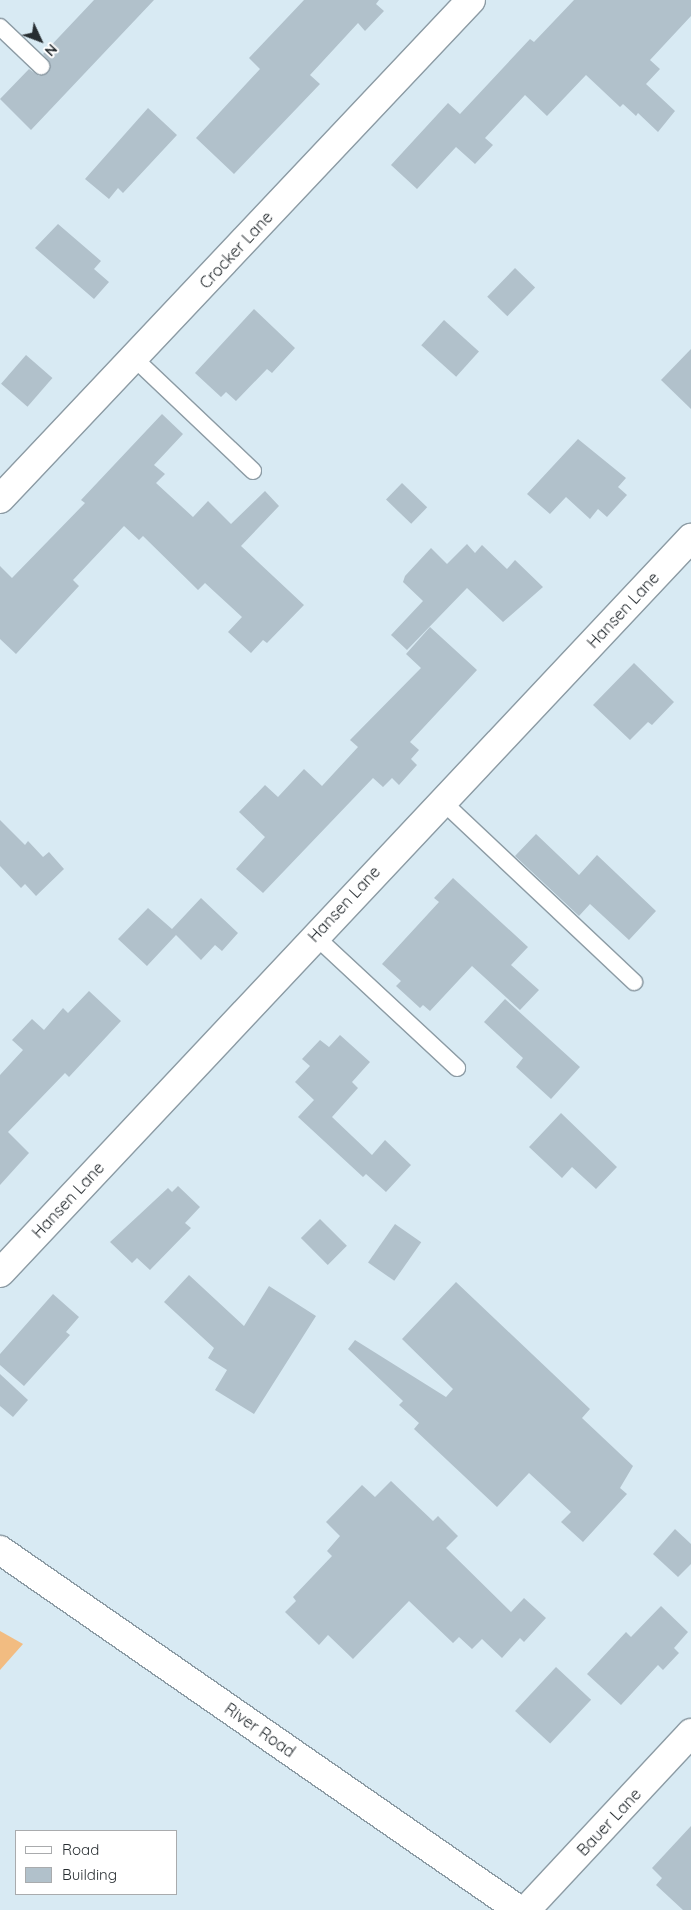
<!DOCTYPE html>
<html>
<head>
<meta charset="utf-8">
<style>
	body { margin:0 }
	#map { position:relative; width:691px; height:1910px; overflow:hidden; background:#d8eaf3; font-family:Quicksand,sans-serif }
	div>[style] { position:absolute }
	.green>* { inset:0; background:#f2bc81 }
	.building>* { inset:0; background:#b1c1cb; transform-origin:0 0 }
	.roads { filter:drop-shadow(1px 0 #8c9ba4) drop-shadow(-1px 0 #8c9ba4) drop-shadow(0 1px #8c9ba4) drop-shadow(0 -1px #8c9ba4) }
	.service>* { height:16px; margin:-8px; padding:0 8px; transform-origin:8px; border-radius:8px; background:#fff }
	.minor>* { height:28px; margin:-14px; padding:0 14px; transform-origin:14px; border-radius:14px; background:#fff }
	.tertiary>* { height:28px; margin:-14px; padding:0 14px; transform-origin:14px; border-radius:14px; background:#fff }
	.primary>* { height:28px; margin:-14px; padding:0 14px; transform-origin:14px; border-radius:14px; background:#fff }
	span { translate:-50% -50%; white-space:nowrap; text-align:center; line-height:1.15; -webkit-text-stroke:5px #fff; paint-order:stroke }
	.street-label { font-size:16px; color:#272d31 }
	.legend { position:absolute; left:15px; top:1830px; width:162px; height:65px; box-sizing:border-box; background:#fff; border:1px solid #a9abad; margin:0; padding:6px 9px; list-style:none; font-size:15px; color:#272d31 }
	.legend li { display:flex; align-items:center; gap:10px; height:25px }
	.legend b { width:25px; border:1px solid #a9abad }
	.north { position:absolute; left:15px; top:15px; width:50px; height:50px; -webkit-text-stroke:4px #fff; paint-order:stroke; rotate:133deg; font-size:14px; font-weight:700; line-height:20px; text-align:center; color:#272d31 }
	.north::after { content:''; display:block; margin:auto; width:18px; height:22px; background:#272d31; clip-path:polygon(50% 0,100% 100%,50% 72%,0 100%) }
</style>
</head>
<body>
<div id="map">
	<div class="green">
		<i style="clip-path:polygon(0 1631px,23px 1644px,0 1670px)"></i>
	</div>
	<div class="building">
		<i style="clip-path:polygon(94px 0,154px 0,31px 130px,0 99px,29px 69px,39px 76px,49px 72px,50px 63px,43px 54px)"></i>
		<i style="clip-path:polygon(304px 0,379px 0,376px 4px,384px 11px,365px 31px,358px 23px,310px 75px,320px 84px,234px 174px,196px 138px,260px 69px,249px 58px)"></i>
		<i style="clip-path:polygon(574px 0,691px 0,691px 16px,650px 60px,660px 69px,646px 84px,675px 111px,658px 132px,638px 113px,636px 116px,623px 104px,620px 107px,586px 75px,547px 116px,525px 95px,485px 138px,493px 145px,475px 164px,456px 147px,417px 189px,391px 165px,448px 103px,460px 114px,530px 39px,534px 42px)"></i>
		<i style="clip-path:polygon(148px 108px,177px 135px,123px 193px,118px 188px,109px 199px,85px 179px)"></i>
		<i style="clip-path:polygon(58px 224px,101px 261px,94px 269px,109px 282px,94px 299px,35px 248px)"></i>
		<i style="left:515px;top:268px;width:28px;height:40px;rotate:44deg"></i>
		<i style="clip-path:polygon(254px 309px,295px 348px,272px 373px,267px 369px,236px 401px,226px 392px,221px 397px,195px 373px)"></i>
		<i style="left:444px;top:320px;width:47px;height:34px;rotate:42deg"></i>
		<i style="clip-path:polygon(691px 349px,691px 409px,661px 380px)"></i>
		<i style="left:26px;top:355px;width:35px;height:38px;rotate:41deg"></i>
		<i style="clip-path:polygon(162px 414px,183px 434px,154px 465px,165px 474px,156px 483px,193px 517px,208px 501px,231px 524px,265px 491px,279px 506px,241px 546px,304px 605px,267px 643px,263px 640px,251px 653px,228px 632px,242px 617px,205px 583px,198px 590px,143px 536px,139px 540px,124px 526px,73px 580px,79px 586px,16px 654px,0 639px,0 566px,12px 578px,85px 503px,81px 500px)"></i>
		<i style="clip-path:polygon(578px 439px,626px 478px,618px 487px,627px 495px,607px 517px,598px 509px,590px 519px,566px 497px,550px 514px,527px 494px)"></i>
		<i style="left:402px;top:483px;width:35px;height:23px;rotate:44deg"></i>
		<i style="clip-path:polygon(467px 544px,475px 553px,482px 545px,507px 569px,515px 560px,543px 587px,503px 622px,467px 588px,407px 650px,391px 635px,423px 601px,403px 582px,405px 576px,431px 548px,447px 564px)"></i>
		<i style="clip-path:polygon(430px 627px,477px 670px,410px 742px,419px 750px,411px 759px,417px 765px,399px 785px,392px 778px,383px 787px,373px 778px,263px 893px,236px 869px,265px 837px,239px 812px,265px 785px,278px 797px,304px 769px,322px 786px,358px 747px,350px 740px,421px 668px,406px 654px)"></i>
		<i style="clip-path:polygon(634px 663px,674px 702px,652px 725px,648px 722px,630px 740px,593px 705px)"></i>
		<i style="clip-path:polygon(0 820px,25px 845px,28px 841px,43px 857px,49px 852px,64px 869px,36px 896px,25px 884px,21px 888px,0 866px)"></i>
		<i style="clip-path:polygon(536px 834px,579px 875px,597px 855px,656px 911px,629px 940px,590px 904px,579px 916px,515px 856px)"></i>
		<i style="clip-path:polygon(453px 878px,528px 947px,511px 965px,539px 990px,520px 1010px,472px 966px,430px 1011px,423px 1005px,420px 1008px,396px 986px,401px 981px,382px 964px,439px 902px,434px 898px)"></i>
		<i style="clip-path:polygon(201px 898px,238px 933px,222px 951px,215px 945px,201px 960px,176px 935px,147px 966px,118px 939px,148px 908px,172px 929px)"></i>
		<i style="clip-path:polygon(89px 991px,121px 1021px,69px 1077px,65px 1073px,8px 1132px,29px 1153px,0 1185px,0 1075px,23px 1050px,12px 1040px,32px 1019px,44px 1030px,63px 1008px,68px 1013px)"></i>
		<i style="clip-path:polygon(505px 999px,580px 1067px,551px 1099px,516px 1067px,523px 1058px,484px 1022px)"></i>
		<i style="clip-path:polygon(340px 1035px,370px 1062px,352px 1082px,358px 1088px,332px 1117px,372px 1155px,385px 1140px,411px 1165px,386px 1192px,366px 1174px,363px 1177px,298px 1117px,314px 1100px,295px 1082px,310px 1066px,302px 1059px,320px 1040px,329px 1047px)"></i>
		<i style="clip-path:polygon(561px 1113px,617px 1167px,596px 1189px,572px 1167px,562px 1178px,529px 1147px)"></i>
		<i style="clip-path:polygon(178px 1186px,200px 1207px,185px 1223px,191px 1228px,150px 1270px,137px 1258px,132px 1263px,110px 1242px,168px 1188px,172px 1192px)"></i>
		<i style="left:320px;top:1219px;width:38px;height:27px;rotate:45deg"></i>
		<i style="left:395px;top:1224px;width:32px;height:47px;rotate:35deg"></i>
		<i style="clip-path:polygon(189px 1275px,244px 1326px,269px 1286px,316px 1316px,254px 1414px,215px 1390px,227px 1370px,208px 1358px,214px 1348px,164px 1302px)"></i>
		<i style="clip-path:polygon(456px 1282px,590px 1409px,582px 1418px,633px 1466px,620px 1488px,627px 1494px,583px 1542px,561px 1522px,571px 1512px,529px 1473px,497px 1507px,414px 1429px,419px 1423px,399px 1405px,403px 1401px,348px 1349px,355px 1340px,446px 1397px,453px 1389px,402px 1339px)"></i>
		<i style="clip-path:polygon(53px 1294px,79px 1317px,66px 1332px,70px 1335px,24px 1386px,0 1365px,0 1354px)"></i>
		<i style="clip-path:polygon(0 1374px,28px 1400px,13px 1417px,0 1406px)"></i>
		<i style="clip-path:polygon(391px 1481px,433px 1521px,438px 1516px,458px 1536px,446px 1548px,511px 1612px,524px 1598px,546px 1618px,524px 1642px,520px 1638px,502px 1658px,482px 1639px,472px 1649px,459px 1637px,453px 1643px,409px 1601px,353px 1659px,328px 1635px,319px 1645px,285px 1612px,296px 1601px,293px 1597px,332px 1556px,327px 1551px,340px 1536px,326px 1522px,362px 1485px,375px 1497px)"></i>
		<i style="clip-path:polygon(675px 1529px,691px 1544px,691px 1564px,678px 1577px,653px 1554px)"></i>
		<i style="clip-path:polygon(661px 1606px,688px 1632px,674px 1648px,679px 1653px,663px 1670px,658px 1665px,621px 1705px,587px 1674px,626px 1632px,631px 1637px)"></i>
		<i style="left:556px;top:1667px;width:48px;height:60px;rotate:43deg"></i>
		<i style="clip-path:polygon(691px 1826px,691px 1910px,683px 1910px,656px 1885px,662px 1878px,652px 1868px)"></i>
	</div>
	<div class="roads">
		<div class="service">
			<i style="left:0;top:27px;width:57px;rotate:43.6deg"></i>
			<i style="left:134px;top:358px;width:164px;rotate:43.5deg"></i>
			<i style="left:442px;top:801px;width:264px;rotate:43.3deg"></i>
			<i style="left:315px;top:936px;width:194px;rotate:42.9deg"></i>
		</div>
		<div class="minor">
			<i style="left:0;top:499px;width:686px;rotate:-46.65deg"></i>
			<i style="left:526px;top:1910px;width:242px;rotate:-47deg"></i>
		</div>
		<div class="tertiary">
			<i style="left:0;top:1273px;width:1009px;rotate:-46.77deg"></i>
		</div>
		<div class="primary">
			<i style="left:0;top:1550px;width:632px;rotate:34.75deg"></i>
		</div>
	</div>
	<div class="street-label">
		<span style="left:236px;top:250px;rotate:-47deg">Crocker Lane</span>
		<span style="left:623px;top:610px;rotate:-47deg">Hansen Lane</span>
		<span style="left:344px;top:904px;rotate:-47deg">Hansen Lane</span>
		<span style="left:68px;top:1200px;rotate:-47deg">Hansen Lane</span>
		<span style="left:260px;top:1730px;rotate:35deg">River Road</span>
		<span style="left:609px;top:1822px;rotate:-47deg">Bauer Lane</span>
	</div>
	<ul class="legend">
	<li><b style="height:6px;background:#fff"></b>Road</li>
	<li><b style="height:14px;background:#b1c1cb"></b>Building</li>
	</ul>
	<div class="north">N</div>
</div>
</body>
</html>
